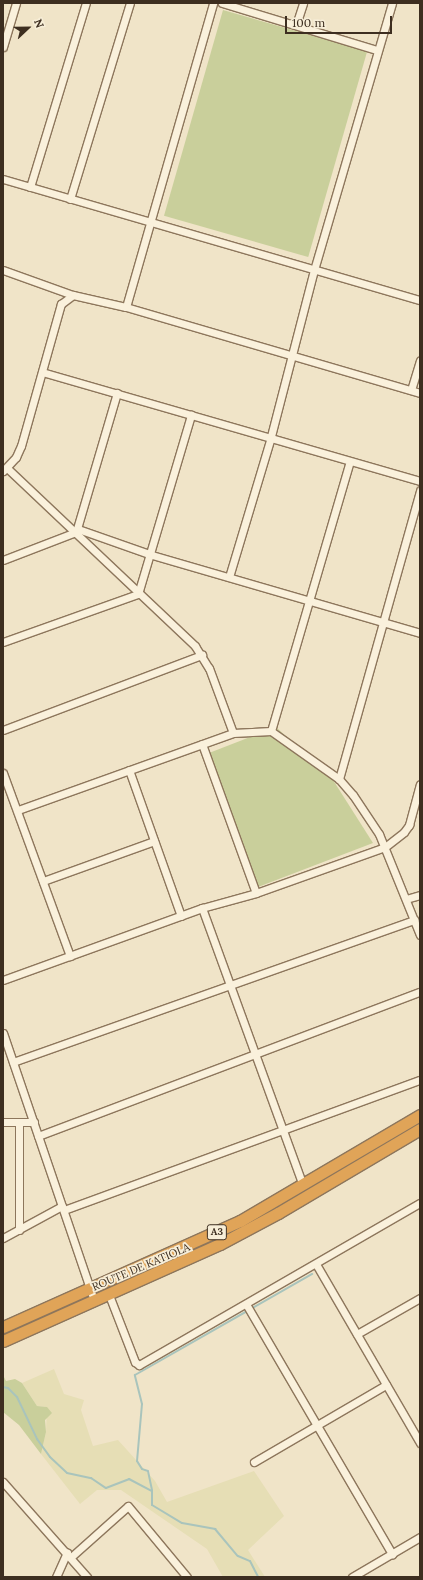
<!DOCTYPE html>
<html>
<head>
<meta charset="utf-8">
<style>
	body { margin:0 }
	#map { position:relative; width:423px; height:1580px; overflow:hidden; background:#f0e4c8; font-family:Lora,serif }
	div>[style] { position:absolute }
	.farmland>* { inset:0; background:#e6deb5 }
	.green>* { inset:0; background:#c9cf9b; transform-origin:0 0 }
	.stream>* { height:2px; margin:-1px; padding:0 1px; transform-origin:1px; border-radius:1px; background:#a9c4bc }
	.roads { filter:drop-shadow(1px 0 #8d765c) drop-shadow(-1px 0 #8d765c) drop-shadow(0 1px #8d765c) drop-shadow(0 -1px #8d765c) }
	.minor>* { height:7px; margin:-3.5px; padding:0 3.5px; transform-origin:3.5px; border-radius:3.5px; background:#faf1dc }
	.highway>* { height:11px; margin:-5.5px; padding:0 5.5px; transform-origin:5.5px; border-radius:5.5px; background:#e0a458 }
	span { translate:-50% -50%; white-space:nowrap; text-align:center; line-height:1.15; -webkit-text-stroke:3.5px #f7eed8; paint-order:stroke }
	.shield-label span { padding:1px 3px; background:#f7eed8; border:1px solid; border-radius:3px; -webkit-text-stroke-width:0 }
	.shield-label { font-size:10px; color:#3d2e20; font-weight:700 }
	.street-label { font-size:11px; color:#3d2e20 }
	.frame { position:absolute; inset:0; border:4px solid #3d2e20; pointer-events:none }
	.north { position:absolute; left:8px; top:8px; width:40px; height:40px; -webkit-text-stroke:3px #f7eed8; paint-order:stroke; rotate:68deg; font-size:11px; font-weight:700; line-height:16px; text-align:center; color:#3d2e20 }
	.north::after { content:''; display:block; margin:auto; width:14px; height:18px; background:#3d2e20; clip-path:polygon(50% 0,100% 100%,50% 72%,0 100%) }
	.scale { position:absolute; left:285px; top:16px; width:107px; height:18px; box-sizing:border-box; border:2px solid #3d2e20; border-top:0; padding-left:5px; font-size:12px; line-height:14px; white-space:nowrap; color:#3d2e20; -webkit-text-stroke:3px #f7eed8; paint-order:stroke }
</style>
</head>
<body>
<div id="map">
	<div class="farmland">
		<i style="clip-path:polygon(54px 1369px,64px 1394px,84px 1400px,81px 1410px,93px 1446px,118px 1440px,155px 1481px,167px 1502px,254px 1471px,284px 1516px,248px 1550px,265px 1577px,223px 1577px,207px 1549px,121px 1490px,97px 1490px,80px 1504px,41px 1454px,46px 1432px,47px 1407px,37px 1406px,22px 1383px)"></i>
	</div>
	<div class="green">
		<i style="left:223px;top:10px;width:150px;height:214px;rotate:16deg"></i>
		<i style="clip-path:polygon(276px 727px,333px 780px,373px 843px,258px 887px,209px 753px)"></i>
		<i style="clip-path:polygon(3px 1375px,6px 1381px,15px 1379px,22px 1383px,37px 1406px,47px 1407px,52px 1413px,45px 1420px,46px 1432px,41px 1454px,19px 1425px,3px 1412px)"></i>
	</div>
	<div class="stream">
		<i style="left:3px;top:1387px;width:5px;rotate:11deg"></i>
		<i style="left:8px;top:1388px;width:13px;rotate:45deg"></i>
		<i style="left:17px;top:1397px;width:47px;rotate:64.5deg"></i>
		<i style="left:37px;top:1439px;width:22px;rotate:54deg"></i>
		<i style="left:50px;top:1457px;width:23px;rotate:43deg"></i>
		<i style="left:67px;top:1473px;width:25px;rotate:12deg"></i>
		<i style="left:91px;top:1478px;width:18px;rotate:34deg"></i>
		<i style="left:106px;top:1488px;width:25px;rotate:-21deg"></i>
		<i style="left:129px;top:1479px;width:26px;rotate:28deg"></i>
		<i style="left:152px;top:1491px;width:14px;rotate:90deg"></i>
		<i style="left:152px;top:1505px;width:35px;rotate:31deg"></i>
		<i style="left:182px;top:1523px;width:34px;rotate:10deg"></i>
		<i style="left:215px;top:1529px;width:35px;rotate:50deg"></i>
		<i style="left:238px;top:1556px;width:13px;rotate:23deg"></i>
		<i style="left:250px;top:1561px;width:18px;rotate:63deg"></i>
		<i style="left:152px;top:1490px;width:19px;rotate:-102deg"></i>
		<i style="left:148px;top:1471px;width:6px;rotate:-162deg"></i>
		<i style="left:142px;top:1469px;width:9px;rotate:-122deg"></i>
		<i style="left:137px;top:1461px;width:57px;rotate:-85deg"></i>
		<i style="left:142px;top:1404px;width:30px;rotate:-104deg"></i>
		<i style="left:135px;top:1375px;width:204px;rotate:-29.7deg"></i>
	</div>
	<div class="roads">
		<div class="minor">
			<i style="left:222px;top:3px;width:162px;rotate:16.9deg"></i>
			<i style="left:296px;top:25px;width:23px;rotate:-72deg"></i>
			<i style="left:3px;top:47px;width:46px;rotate:-73.5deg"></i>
			<i style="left:3px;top:179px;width:434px;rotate:16.2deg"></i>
			<i style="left:30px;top:187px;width:192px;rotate:-73.1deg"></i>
			<i style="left:70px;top:199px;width:205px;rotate:-73deg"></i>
			<i style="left:3px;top:270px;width:74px;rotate:19.7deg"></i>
			<i style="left:73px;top:295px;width:54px;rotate:12.8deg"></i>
			<i style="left:126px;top:307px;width:306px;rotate:16.3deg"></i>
			<i style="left:126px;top:307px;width:316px;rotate:-74deg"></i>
			<i style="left:42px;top:372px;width:393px;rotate:16.1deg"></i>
			<i style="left:411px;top:390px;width:31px;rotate:-73deg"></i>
			<i style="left:7px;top:468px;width:259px;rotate:43.4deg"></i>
			<i style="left:195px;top:646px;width:26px;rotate:58deg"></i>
			<i style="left:209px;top:668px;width:69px;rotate:69.7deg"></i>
			<i style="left:3px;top:471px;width:19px;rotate:-47deg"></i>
			<i style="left:16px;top:457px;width:12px;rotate:-66deg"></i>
			<i style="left:21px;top:446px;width:148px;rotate:-74.3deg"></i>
			<i style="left:61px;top:304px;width:15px;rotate:-37deg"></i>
			<i style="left:78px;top:529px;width:78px;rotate:19.4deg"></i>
			<i style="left:152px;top:555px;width:279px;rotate:16.2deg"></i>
			<i style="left:3px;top:560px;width:78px;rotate:-21deg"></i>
			<i style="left:76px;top:532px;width:145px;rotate:-73.6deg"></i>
			<i style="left:229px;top:577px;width:143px;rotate:-73.3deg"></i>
			<i style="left:270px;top:440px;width:176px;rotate:-75.5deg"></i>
			<i style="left:314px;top:270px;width:278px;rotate:-73.7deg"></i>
			<i style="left:3px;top:642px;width:143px;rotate:-19.6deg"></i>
			<i style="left:138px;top:594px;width:187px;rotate:-73.5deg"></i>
			<i style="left:3px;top:730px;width:213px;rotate:-20.7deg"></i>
			<i style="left:271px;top:731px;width:281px;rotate:-73.7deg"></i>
			<i style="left:202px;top:744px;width:158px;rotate:70.1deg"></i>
			<i style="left:129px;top:770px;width:155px;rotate:70.4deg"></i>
			<i style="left:3px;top:773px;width:195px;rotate:69.9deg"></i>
			<i style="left:339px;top:779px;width:300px;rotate:-74.3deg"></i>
			<i style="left:18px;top:810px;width:228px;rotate:-19.7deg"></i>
			<i style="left:233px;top:733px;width:38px;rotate:-3deg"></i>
			<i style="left:271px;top:731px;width:83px;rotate:35.2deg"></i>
			<i style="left:339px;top:779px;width:21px;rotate:49deg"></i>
			<i style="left:353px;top:795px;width:47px;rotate:56.3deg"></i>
			<i style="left:379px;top:834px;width:109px;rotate:67.9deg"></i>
			<i style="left:43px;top:881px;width:118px;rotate:-19.8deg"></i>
			<i style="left:406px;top:899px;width:15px;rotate:-16deg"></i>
			<i style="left:202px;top:908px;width:295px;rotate:70deg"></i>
			<i style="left:3px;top:980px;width:212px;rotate:-19.9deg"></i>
			<i style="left:202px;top:908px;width:56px;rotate:-15.5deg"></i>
			<i style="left:256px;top:893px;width:137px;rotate:-19.6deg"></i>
			<i style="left:385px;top:847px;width:24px;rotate:-38deg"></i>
			<i style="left:404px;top:832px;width:9px;rotate:-54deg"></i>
			<i style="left:409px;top:825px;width:42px;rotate:-75deg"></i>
			<i style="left:3px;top:1033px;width:283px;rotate:71.2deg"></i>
			<i style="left:13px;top:1062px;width:426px;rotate:-19.5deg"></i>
			<i style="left:3px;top:1122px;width:31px"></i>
			<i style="left:38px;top:1136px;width:408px;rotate:-20.7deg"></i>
			<i style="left:64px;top:1210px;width:379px;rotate:-20.1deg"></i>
			<i style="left:19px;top:1230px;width:107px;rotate:-90deg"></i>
			<i style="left:3px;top:1238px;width:67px;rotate:-28.5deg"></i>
			<i style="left:316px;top:1264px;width:207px;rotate:59.8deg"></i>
			<i style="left:109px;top:1295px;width:72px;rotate:68.8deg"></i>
			<i style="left:135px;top:1362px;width:5px;rotate:37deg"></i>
			<i style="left:139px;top:1365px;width:324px;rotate:-30deg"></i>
			<i style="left:246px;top:1304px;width:290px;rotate:59.7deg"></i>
			<i style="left:357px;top:1334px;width:73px;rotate:-29.7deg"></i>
			<i style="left:254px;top:1462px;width:153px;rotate:-30.3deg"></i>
			<i style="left:3px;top:1482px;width:127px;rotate:48.5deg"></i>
			<i style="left:71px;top:1557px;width:76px;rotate:-41.8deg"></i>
			<i style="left:128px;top:1506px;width:92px;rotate:50.3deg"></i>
			<i style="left:56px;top:1577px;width:27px;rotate:-66deg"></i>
			<i style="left:352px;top:1577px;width:79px;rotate:-30.5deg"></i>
		</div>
		<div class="highway">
			<i style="left:3px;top:1327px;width:260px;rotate:-24.1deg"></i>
			<i style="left:240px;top:1221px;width:209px;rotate:-30.5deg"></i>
			<i style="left:3px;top:1341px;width:238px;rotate:-24.1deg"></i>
			<i style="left:220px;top:1244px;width:66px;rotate:-28.1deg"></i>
			<i style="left:278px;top:1213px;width:165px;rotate:-30.6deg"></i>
		</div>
	</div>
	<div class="shield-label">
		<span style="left:217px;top:1232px">A3</span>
	</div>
	<div class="street-label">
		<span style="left:141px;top:1267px;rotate:-23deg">ROUTE DE KATIOLA</span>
	</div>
	<div class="frame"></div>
	<div class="north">N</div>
	<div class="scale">100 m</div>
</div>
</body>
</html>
